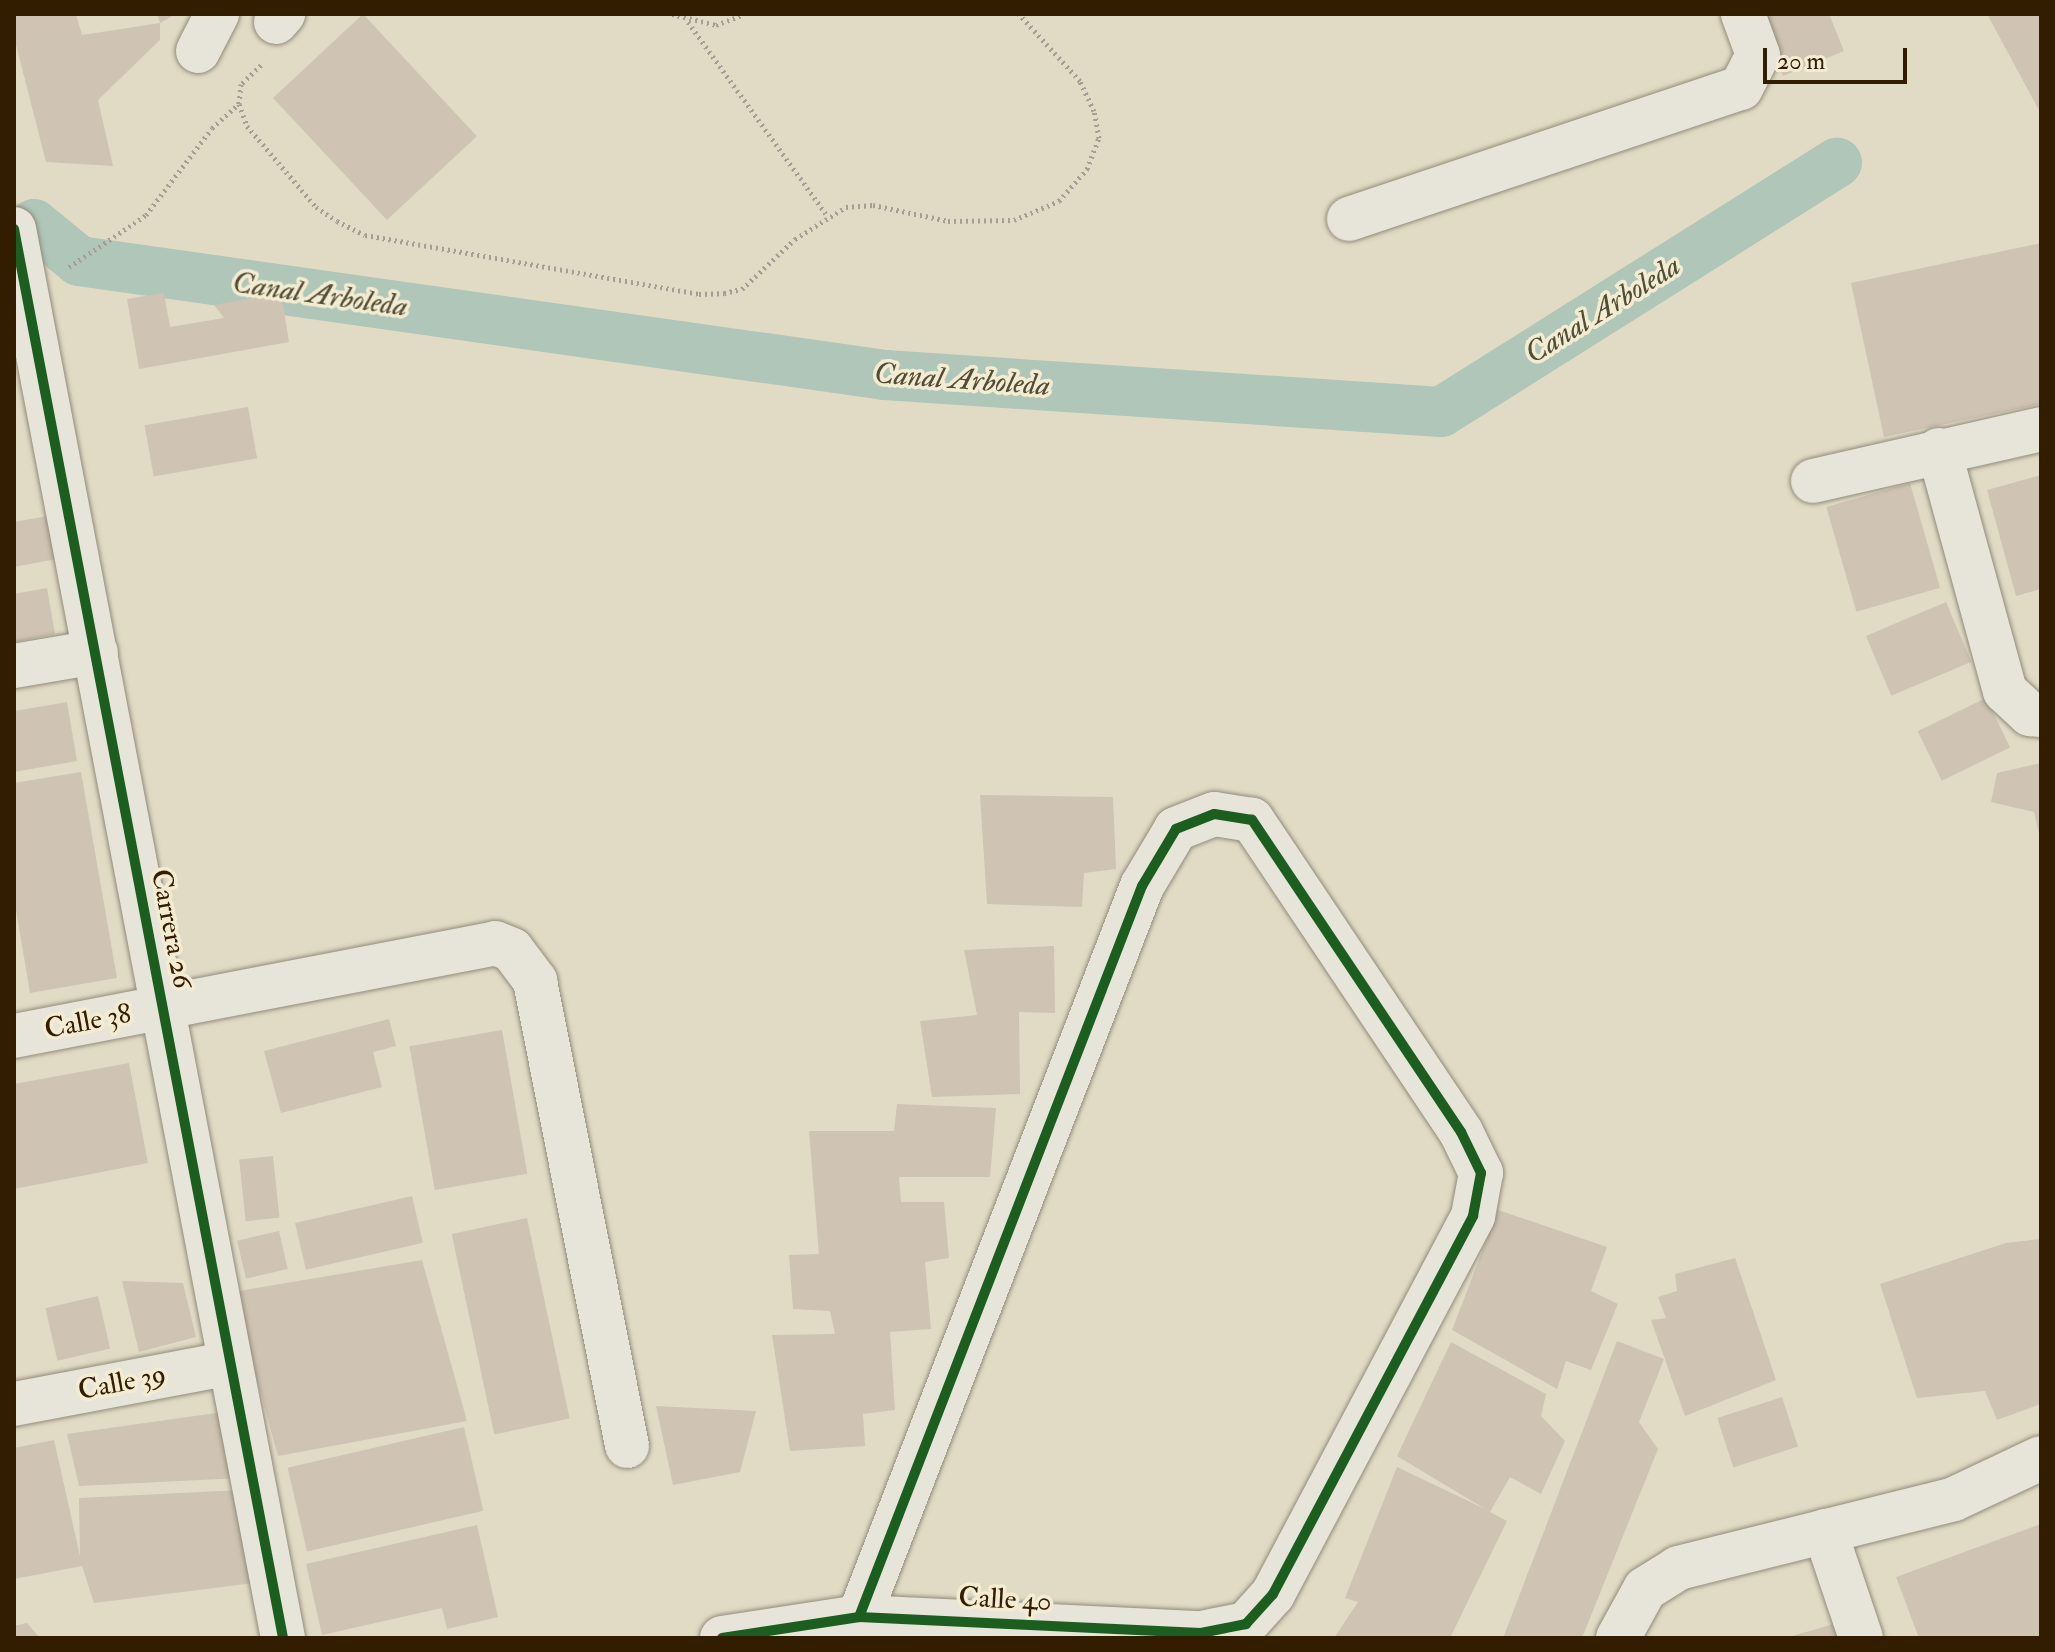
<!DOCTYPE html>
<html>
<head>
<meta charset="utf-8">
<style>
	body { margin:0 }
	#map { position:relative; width:2055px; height:1652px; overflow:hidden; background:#e1dbc5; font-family:"IM FELL Double Pica",serif }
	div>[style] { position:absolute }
	.canal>* { height:50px; margin:-25px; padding:0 25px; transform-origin:25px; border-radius:25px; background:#afc6b8 }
	.building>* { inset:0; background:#cfc3b3; transform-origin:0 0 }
	.path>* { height:5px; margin-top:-2.5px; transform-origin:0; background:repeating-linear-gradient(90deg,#a49f94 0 2px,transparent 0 6px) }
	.roads { filter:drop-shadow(0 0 2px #918b7b) drop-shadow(0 0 2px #918b7b) }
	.minor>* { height:44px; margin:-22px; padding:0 22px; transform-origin:22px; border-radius:22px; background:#e7e4d9 }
	.cycleway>* { height:10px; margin:-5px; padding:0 5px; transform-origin:5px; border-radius:5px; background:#1b5e20 }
	span { translate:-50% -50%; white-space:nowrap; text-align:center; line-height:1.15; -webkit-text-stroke:7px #f3ecd2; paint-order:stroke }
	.street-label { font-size:28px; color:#331d00 }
	.water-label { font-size:30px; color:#524d36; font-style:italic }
	.frame { position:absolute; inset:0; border:16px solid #331d00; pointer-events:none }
	.scale { position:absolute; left:1763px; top:48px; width:144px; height:36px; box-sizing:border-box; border:4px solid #331d00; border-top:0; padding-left:10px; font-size:24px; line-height:28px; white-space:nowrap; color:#331d00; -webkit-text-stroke:6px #f3ecd2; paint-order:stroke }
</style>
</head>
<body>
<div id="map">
	<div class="canal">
		<div style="left:34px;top:224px;width:58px;rotate:39.4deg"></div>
		<div style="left:79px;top:261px;width:814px;rotate:8.05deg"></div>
		<div style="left:885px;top:375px;width:557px;rotate:3.81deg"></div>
		<div style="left:1441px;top:412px;width:468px;rotate:-32.2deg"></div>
	</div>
	<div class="building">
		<div style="clip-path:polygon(14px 14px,76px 14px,82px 35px,160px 23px,157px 14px,176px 14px,160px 23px,160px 40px,98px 100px,113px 166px,46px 162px,14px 37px)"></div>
		<div style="left:363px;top:14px;width:167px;height:123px;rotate:47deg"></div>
		<div style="clip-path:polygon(1757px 14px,1829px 14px,1844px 51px,1783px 76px)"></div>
		<div style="clip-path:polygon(1987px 14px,2041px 14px,2041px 114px)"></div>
		<div style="clip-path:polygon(2041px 243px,2041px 404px,1884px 437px,1851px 283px)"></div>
		<div style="clip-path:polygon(164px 293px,170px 327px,224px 318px,214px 305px,281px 293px,289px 342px,139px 369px,127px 299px)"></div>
		<div style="left:248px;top:407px;width:52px;height:105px;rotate:80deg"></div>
		<div style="clip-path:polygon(2041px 475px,2041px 589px,2016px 596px,1987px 490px)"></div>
		<div style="left:1910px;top:483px;width:109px;height:87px;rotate:74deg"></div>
		<div style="clip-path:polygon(48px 516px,56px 559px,14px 567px,14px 522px)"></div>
		<div style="clip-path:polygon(47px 588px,55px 634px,14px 642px,14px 594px)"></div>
		<div style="left:1946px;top:602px;width:65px;height:87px;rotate:67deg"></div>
		<div style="left:1986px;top:698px;width:55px;height:76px;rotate:64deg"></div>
		<div style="clip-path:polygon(67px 702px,77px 761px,14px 772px,14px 711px)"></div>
		<div style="clip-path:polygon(2041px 763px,2041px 838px,2040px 838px,2034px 812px,1991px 802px,1997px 773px)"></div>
		<div style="clip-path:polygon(81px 772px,117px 978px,30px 993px,14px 898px,14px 783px)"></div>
		<div style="clip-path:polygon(980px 795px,1113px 797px,1116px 869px,1084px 873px,1082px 907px,987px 904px)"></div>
		<div style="clip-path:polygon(1054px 946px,1055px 1013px,1019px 1012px,1020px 1094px,932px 1097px,920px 1021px,977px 1015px,964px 950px)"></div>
		<div style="clip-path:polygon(389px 1019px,396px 1046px,373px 1052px,382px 1087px,281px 1113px,264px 1051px)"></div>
		<div style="left:502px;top:1030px;width:146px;height:94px;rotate:80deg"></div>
		<div style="clip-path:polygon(129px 1063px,148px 1163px,14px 1189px,14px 1084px)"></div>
		<div style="clip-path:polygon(897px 1104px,996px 1108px,990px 1177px,899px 1177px,901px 1202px,944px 1202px,949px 1258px,925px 1262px,931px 1329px,890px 1332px,895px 1410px,863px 1414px,865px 1446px,790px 1451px,772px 1335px,835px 1334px,830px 1311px,793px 1309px,789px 1255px,819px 1254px,809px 1131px,894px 1131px)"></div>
		<div style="left:273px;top:1156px;width:62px;height:34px;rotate:84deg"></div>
		<div style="left:412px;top:1196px;width:48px;height:120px;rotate:77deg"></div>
		<div style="clip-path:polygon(1498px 1210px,1607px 1247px,1591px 1291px,1618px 1304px,1591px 1370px,1566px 1361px,1557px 1389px,1452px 1330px)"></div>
		<div style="left:527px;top:1218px;width:205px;height:77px;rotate:78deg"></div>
		<div style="left:279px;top:1231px;width:39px;height:43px;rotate:77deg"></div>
		<div style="clip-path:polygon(2041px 1239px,2041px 1404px,1997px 1420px,1985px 1391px,1917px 1398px,1880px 1284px,2006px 1243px)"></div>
		<div style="clip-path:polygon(1735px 1258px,1776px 1380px,1685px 1416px,1651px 1320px,1666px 1318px,1658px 1297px,1677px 1291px,1675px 1274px)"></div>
		<div style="clip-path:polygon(422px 1260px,467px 1421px,278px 1456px,233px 1292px)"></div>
		<div style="clip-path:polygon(122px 1281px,183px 1283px,196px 1337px,139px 1352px)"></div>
		<div style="left:98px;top:1296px;width:54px;height:54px;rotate:77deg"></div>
		<div style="clip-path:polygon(1617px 1341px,1664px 1359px,1639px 1422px,1658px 1449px,1582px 1638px,1503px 1638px)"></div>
		<div style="clip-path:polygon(1451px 1342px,1546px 1394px,1541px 1416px,1565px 1441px,1541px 1494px,1510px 1477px,1490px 1512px,1507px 1521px,1450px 1638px,1334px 1638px,1358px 1602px,1345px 1598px,1397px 1467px,1485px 1509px,1397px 1456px)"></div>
		<div style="left:1782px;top:1397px;width:52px;height:68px;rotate:72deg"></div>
		<div style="clip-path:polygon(656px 1406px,756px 1411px,740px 1472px,673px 1485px)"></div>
		<div style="clip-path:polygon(223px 1412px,241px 1478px,79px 1486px,67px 1434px)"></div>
		<div style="left:464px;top:1427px;width:86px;height:181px;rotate:77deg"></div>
		<div style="clip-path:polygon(54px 1440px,80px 1556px,79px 1498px,241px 1490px,261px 1582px,94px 1603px,82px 1566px,14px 1579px,14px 1448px)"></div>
		<div style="clip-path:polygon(2041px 1524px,2041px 1638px,1919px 1638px,1896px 1577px)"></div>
		<div style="clip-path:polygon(477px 1525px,498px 1617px,447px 1629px,442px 1608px,322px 1635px,306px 1564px)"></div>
		<div style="clip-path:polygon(27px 1623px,40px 1638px,14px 1638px,14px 1626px)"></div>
		<div style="clip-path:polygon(1837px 1623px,1842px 1638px,1789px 1638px,1789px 1637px)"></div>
	</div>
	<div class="path">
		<div style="left:672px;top:14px;width:45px;rotate:14deg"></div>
		<div style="left:716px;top:25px;width:30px;rotate:-21deg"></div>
		<div style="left:688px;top:22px;width:236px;rotate:54.3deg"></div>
		<div style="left:261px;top:65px;width:28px;rotate:136deg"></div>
		<div style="left:241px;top:84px;width:20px;rotate:96deg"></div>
		<div style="left:239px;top:104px;width:23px;rotate:70deg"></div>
		<div style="left:247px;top:126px;width:106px;rotate:49.6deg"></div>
		<div style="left:316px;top:207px;width:25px;rotate:34deg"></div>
		<div style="left:337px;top:221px;width:31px;rotate:27deg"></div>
		<div style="left:365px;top:235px;width:339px;rotate:10deg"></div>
		<div style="left:699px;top:294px;width:25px;rotate:-2deg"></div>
		<div style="left:724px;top:293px;width:18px;rotate:-13deg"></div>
		<div style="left:742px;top:289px;width:73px;rotate:-43.3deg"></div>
		<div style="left:795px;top:239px;width:60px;rotate:-32.1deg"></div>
		<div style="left:846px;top:207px;width:27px;rotate:-4deg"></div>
		<div style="left:873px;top:205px;width:77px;rotate:12deg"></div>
		<div style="left:948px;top:221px;width:66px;rotate:-0.9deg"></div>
		<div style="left:1014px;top:220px;width:49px;rotate:-22.9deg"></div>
		<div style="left:1059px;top:201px;width:43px;rotate:-48.8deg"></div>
		<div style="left:1087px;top:169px;width:33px;rotate:-69deg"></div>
		<div style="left:1099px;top:138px;width:27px;rotate:-100deg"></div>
		<div style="left:1094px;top:111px;width:33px;rotate:-115deg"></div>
		<div style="left:1080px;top:81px;width:91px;rotate:-132.3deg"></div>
		<div style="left:69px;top:267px;width:93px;rotate:-34deg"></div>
		<div style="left:146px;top:215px;width:109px;rotate:-52.8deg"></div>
		<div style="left:212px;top:128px;width:36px;rotate:-42deg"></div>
	</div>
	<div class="roads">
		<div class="minor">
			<div style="left:276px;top:22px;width:11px;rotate:-49deg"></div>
			<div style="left:198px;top:51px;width:42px;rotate:-62.8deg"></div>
			<div style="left:1349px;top:219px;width:413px;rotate:-18.5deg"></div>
			<div style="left:1741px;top:88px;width:37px;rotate:-63deg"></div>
			<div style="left:1758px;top:55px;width:44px;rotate:-110.1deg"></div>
			<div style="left:14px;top:229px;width:1434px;rotate:79.19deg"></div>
			<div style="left:1939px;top:450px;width:250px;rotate:74.7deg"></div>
			<div style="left:2005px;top:691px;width:34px;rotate:43deg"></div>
			<div style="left:2030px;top:714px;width:11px;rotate:5deg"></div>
			<div style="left:1813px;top:481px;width:234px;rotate:-12.8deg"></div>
			<div style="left:14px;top:666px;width:83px;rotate:-9.7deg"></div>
			<div style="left:14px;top:1036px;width:490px;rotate:-10.9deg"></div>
			<div style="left:495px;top:943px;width:18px;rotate:22deg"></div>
			<div style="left:512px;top:950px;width:39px;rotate:53deg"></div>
			<div style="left:535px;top:981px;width:474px;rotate:78.8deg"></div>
			<div style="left:14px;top:1404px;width:220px;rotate:-10.7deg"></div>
			<div style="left:1825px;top:1531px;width:113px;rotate:71.4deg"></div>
			<div style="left:722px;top:1638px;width:139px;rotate:-8.7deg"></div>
			<div style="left:859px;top:1617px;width:342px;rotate:2.7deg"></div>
			<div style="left:1201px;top:1633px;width:46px;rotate:-11.3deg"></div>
			<div style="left:1246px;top:1624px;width:40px;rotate:-48deg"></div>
			<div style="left:1273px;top:1594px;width:428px;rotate:-62.1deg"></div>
			<div style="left:1473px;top:1216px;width:44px;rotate:-79.5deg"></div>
			<div style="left:1481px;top:1173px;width:46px;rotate:-116deg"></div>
			<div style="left:1461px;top:1132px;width:376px;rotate:-123.8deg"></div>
			<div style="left:1252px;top:820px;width:38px;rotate:-171deg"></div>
			<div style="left:1214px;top:814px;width:41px;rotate:158.5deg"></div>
			<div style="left:1176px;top:829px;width:66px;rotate:120.8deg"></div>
			<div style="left:1142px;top:886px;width:784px;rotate:111.16deg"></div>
			<div style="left:1618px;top:1638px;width:56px;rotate:-61.1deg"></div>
			<div style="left:1645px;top:1589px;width:39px;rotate:-32deg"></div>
			<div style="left:1678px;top:1568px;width:284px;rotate:-14deg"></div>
			<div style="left:1954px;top:1499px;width:96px;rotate:-25.2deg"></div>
		</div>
	</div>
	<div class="cycleway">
		<div style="left:14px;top:229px;width:1434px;rotate:79.19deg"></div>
		<div style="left:722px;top:1638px;width:139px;rotate:-8.7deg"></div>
		<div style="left:859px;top:1617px;width:342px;rotate:2.7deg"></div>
		<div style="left:1201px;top:1633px;width:46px;rotate:-11.3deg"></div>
		<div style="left:1246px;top:1624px;width:40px;rotate:-48deg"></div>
		<div style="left:1273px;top:1594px;width:428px;rotate:-62.1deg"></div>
		<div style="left:1473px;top:1216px;width:44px;rotate:-79.5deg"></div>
		<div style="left:1481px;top:1173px;width:46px;rotate:-116deg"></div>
		<div style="left:1461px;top:1132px;width:376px;rotate:-123.8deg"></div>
		<div style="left:1252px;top:820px;width:38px;rotate:-171deg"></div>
		<div style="left:1214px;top:814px;width:41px;rotate:158.5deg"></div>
		<div style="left:1176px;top:829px;width:66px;rotate:120.8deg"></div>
		<div style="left:1142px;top:886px;width:784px;rotate:111.16deg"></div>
	</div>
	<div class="street-label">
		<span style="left:171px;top:929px;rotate:79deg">Carrera 26</span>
		<span style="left:88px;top:1022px;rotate:-11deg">Calle 38</span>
		<span style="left:122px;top:1383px;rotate:-11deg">Calle 39</span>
		<span style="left:1005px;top:1600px;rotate:3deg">Calle 40</span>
	</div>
	<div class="water-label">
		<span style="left:320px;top:295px;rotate:8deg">Canal Arboleda</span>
		<span style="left:1603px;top:310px;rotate:-32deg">Canal Arboleda</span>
		<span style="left:962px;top:380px;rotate:4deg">Canal Arboleda</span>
	</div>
	<div class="frame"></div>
	<div class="scale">20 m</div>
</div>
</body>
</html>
